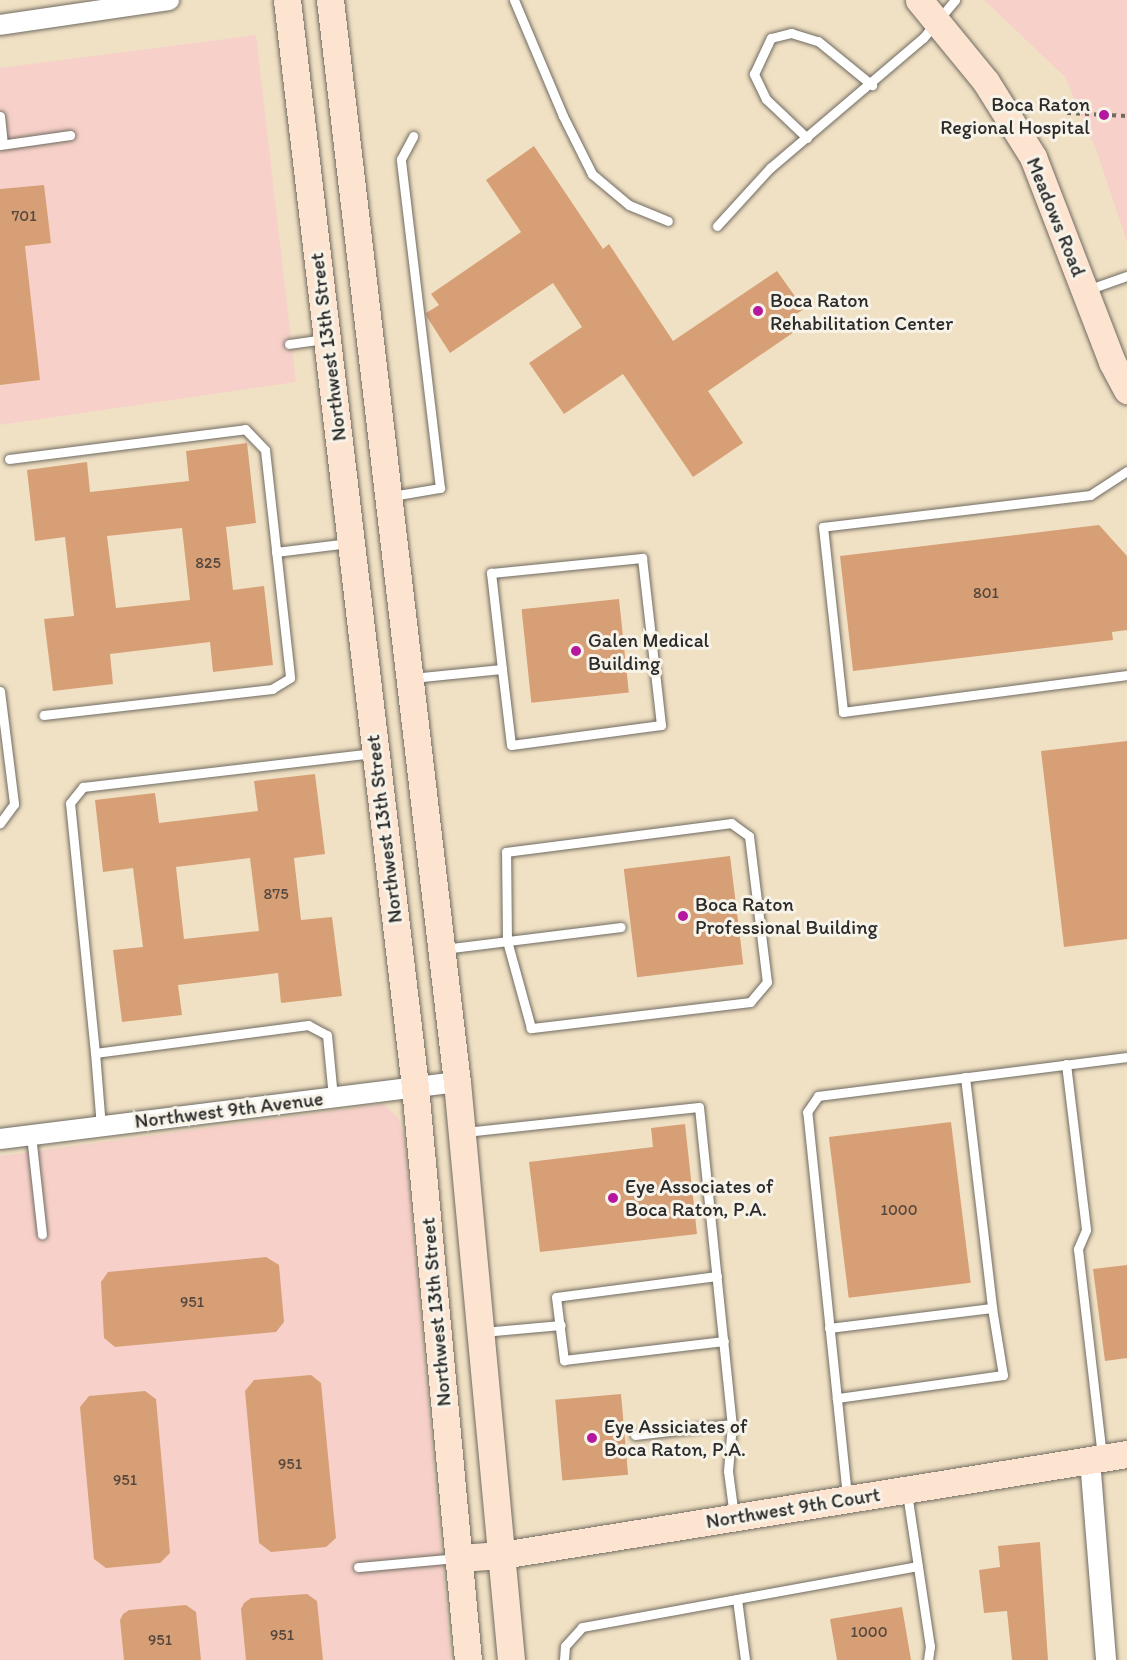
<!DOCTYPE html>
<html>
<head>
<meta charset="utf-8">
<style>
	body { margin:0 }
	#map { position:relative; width:1127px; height:1660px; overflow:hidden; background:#f1e1c4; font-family:Itim,sans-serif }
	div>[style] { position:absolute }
	.built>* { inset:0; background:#f7d1c9 }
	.building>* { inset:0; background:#d79f76; transform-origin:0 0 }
	.path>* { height:4px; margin-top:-2px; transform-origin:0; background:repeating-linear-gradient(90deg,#706b61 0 4.5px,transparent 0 9px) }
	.roads { filter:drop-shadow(0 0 2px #706b61) drop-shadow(0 0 2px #706b61) }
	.lane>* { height:9px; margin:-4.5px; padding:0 4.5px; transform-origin:4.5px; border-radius:4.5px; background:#fff }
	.street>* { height:20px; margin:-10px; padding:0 10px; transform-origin:10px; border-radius:10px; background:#fff }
	.secondary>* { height:27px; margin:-13.5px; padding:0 13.5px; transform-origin:13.5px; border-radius:13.5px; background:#fde4d1 }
	.dots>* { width:16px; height:16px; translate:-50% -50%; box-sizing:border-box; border:3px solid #f7f3e8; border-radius:50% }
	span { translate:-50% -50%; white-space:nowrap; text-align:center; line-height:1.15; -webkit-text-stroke:6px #f7f3e8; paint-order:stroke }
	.number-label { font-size:16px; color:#56483e }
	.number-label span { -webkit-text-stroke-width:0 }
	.poi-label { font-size:20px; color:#2b2b2b }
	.right { translate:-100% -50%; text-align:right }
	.left { translate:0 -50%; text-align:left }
	.street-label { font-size:20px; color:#2b2b2b }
</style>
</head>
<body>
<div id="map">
	<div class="built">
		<div style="clip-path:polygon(984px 0,1127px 0,1127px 242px,1097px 152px,1065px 77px)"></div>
		<div style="clip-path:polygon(256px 35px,296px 382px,0 425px,0 68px)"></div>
		<div style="clip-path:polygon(383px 1104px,398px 1117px,405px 1139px,451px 1660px,0 1660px,0 1156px)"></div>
	</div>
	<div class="building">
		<div style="clip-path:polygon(534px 146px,603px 249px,609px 244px,673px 341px,777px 271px,804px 309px,790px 318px,797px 330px,708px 391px,743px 443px,693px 477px,623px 374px,564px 414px,529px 363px,582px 327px,553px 283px,450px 353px,427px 317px,426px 313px,439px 305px,431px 294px,521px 232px,486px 180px)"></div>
		<div style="clip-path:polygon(44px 185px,51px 243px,25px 246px,40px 380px,0 385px,0 189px)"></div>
		<div style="clip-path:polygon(evenodd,247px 443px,256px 523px,226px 527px,233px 590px,264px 586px,273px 665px,213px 672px,210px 642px,110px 654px,113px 684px,53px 691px,44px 619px,74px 616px,65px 537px,35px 541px,27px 470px,87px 462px,90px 492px,189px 481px,186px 451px,247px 443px,182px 528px,190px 600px,116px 608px,107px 536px,182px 528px)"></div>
		<div style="clip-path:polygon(1099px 525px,1127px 556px,1127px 630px,1112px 632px,1113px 640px,853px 671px,840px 556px)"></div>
		<div style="left:619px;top:599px;width:94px;height:98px;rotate:84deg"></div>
		<div style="clip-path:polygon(1127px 741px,1127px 939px,1064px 947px,1041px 751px)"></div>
		<div style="clip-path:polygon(evenodd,315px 774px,325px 854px,294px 858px,301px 920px,332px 917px,342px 996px,281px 1003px,278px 973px,178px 985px,182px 1015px,122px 1022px,113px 950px,143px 947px,133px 868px,103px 872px,95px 800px,155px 793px,159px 823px,258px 811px,254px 781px,315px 774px,250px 858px,259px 931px,184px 939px,176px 867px,250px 858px)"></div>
		<div style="left:730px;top:856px;width:109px;height:107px;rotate:83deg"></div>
		<div style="left:951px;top:1122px;width:162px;height:123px;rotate:83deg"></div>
		<div style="clip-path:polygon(685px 1124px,697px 1234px,540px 1252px,529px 1162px,653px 1147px,651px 1128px)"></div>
		<div style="clip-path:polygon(266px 1257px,279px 1265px,284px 1322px,276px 1332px,115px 1347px,104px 1338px,101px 1282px,108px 1272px)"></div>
		<div style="clip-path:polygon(1127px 1265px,1127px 1358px,1105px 1361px,1093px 1269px)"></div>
		<div style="clip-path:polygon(311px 1375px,321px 1383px,336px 1538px,326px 1547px,271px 1552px,259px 1543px,245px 1391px,254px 1380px)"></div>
		<div style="clip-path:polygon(145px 1391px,156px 1399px,170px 1553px,160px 1563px,106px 1568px,94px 1559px,80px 1407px,89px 1396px)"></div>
		<div style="left:621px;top:1394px;width:81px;height:66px;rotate:85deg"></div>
		<div style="clip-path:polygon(1040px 1542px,1048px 1660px,1012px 1660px,1007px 1611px,984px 1613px,979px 1570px,1000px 1567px,998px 1546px)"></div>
		<div style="clip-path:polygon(307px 1594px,317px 1601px,323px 1660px,246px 1660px,241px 1609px,244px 1603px,251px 1598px)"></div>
		<div style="clip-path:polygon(186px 1605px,196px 1612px,201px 1660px,124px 1660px,120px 1620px,123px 1614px,129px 1610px)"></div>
		<div style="clip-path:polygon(902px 1607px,911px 1660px,837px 1660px,830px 1619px)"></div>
	</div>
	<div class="path">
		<div style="left:1067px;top:113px;width:60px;rotate:2.9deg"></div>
	</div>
	<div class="roads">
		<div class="lane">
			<div style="left:514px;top:0;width:126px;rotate:67.1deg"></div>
			<div style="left:563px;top:116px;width:65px;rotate:63.4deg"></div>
			<div style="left:592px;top:174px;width:48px;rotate:40deg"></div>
			<div style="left:629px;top:205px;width:42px;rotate:22.3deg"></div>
			<div style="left:0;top:116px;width:28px;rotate:84deg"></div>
			<div style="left:807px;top:138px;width:57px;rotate:-136.4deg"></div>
			<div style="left:766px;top:99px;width:28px;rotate:-116deg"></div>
			<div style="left:754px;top:74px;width:40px;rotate:-65deg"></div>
			<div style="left:771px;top:38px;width:21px;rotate:-14deg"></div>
			<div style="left:791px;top:33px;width:28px;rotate:17deg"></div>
			<div style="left:818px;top:41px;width:70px;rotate:39.2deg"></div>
			<div style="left:0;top:145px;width:71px;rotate:-8.1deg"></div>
			<div style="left:717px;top:226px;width:79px;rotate:-47.6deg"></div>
			<div style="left:770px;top:168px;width:201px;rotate:-40.4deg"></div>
			<div style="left:923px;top:38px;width:50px;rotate:-49.9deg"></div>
			<div style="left:1087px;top:290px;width:42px;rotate:-19.3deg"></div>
			<div style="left:289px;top:344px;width:35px;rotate:-8deg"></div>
			<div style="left:9px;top:459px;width:238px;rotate:-7.2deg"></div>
			<div style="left:245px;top:429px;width:29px;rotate:46deg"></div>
			<div style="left:265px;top:450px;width:229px;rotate:83.7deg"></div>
			<div style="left:290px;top:678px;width:21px;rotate:149deg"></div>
			<div style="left:272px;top:689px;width:230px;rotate:173.5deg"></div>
			<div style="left:1127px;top:471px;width:44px;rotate:147deg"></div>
			<div style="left:1090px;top:495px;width:269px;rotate:173.2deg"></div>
			<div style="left:823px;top:527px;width:186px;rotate:83.8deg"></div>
			<div style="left:843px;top:712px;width:286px;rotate:-7.4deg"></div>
			<div style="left:392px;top:496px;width:49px;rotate:-9.5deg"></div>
			<div style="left:440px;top:488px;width:331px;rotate:-96.8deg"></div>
			<div style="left:401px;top:159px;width:26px;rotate:-62deg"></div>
			<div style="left:276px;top:552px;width:73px;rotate:-7.1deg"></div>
			<div style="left:412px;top:678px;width:90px;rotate:-5.7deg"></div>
			<div style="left:502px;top:669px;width:97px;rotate:-96.5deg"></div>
			<div style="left:491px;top:573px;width:152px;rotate:-5.7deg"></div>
			<div style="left:642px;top:558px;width:168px;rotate:83.5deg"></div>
			<div style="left:661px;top:725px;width:151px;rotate:172.4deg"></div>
			<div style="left:511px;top:745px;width:77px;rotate:-96.8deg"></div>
			<div style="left:0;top:691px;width:114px;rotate:82.9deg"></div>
			<div style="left:14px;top:804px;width:24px;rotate:126deg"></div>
			<div style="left:731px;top:823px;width:22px;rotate:36deg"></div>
			<div style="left:749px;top:836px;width:147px;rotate:83deg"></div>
			<div style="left:767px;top:982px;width:26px;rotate:130deg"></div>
			<div style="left:750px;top:1002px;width:221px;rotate:173.2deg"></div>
			<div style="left:531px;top:1028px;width:90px;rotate:-105.4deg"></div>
			<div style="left:507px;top:941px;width:89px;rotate:-90.6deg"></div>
			<div style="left:506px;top:852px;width:227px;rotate:-7.3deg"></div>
			<div style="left:444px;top:949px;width:178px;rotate:-7.1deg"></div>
			<div style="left:95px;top:1053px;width:251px;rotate:-95.7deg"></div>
			<div style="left:70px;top:803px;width:21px;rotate:-51deg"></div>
			<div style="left:83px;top:787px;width:292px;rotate:-6.7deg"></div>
			<div style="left:1066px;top:1064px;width:167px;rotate:83.1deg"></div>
			<div style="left:1086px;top:1230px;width:21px;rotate:113deg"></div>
			<div style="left:1078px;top:1249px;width:208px;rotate:83.4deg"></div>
			<div style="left:965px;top:1077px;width:233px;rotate:83.3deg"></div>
			<div style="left:101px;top:1127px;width:74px;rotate:-94.6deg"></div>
			<div style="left:95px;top:1053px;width:215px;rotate:-7.5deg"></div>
			<div style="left:308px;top:1025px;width:21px;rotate:28deg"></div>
			<div style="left:327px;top:1035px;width:62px;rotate:84.5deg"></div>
			<div style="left:465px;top:1132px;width:235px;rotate:-6.1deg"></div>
			<div style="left:699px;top:1107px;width:319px;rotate:84.1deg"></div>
			<div style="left:732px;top:1424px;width:47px;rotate:94.9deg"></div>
			<div style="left:728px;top:1471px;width:45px;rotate:82.4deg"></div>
			<div style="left:31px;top:1135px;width:100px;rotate:83.7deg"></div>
			<div style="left:717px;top:1276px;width:162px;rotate:172.6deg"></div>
			<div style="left:556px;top:1297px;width:64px;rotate:82.8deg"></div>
			<div style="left:564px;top:1360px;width:161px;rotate:-6.8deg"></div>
			<div style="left:829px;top:1328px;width:164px;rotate:-7deg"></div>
			<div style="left:992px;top:1308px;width:68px;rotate:80.7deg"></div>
			<div style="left:1003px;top:1375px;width:168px;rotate:172.1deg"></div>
			<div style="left:483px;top:1332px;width:78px;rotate:-5.1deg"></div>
			<div style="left:635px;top:1435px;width:98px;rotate:-6.5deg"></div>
			<div style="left:907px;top:1493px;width:155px;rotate:81.5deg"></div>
			<div style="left:930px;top:1646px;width:14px;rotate:98deg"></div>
			<div style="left:847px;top:1496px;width:386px;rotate:-95.9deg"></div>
			<div style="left:807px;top:1112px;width:19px;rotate:-55deg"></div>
			<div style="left:818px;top:1096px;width:311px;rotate:-7.2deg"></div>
			<div style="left:358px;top:1567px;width:99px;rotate:-5.2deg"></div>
			<div style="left:737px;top:1599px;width:62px;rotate:82.5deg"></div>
			<div style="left:564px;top:1660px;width:14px;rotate:-86deg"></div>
			<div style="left:565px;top:1646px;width:25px;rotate:-48deg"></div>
			<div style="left:582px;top:1627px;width:341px;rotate:-10.3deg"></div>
		</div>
		<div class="street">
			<div style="left:0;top:25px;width:171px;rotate:-8.4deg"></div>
			<div style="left:0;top:1139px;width:461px;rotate:-7.1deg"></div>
			<div style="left:1090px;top:1460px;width:201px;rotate:85.4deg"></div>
		</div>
		<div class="secondary">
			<div style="left:287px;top:0;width:1095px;rotate:83.28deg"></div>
			<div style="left:415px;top:1087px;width:575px;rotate:84.72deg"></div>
			<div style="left:330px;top:0;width:1089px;rotate:83.31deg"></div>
			<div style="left:457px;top:1082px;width:581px;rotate:84.66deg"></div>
			<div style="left:919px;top:0;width:106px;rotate:50.7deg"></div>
			<div style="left:986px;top:82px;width:89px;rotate:57.9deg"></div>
			<div style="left:1033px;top:157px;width:220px;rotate:68.9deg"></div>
			<div style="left:1112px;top:362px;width:32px;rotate:62deg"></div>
			<div style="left:459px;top:1558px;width:43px;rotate:-4deg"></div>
			<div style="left:502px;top:1555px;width:633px;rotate:-9.18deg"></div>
		</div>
	</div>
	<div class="dots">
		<div style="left:1104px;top:115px;background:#b5179e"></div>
		<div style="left:758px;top:311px;background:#b5179e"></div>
		<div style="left:576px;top:651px;background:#b5179e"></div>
		<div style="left:683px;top:916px;background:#b5179e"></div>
		<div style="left:613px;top:1198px;background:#b5179e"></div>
		<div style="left:592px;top:1438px;background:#b5179e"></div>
	</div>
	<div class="number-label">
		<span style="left:24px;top:216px">701</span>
		<span style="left:208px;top:563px">825</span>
		<span style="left:986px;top:593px">801</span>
		<span style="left:276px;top:894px">875</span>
		<span style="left:899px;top:1210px">1000</span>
		<span style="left:192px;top:1302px">951</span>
		<span style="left:290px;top:1464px">951</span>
		<span style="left:125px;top:1480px">951</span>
		<span style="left:869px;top:1632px">1000</span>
		<span style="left:282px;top:1635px">951</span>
		<span style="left:160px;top:1640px">951</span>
	</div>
	<div class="poi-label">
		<span class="right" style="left:1090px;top:116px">Boca Raton<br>Regional Hospital</span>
		<span class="left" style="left:770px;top:312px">Boca Raton<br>Rehabilitation Center</span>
		<span class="left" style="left:588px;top:652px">Galen Medical<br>Building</span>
		<span class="left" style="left:695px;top:916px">Boca Raton<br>Professional Building</span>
		<span class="left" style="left:625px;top:1198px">Eye Associates of<br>Boca Raton, P.A.</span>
		<span class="left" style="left:604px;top:1438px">Eye Assiciates of<br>Boca Raton, P.A.</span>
	</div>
	<div class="street-label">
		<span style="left:1056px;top:217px;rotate:68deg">Meadows Road</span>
		<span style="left:328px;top:347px;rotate:-97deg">Northwest 13th Street</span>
		<span style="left:384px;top:829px;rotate:-97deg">Northwest 13th Street</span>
		<span style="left:229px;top:1110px;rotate:-7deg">Northwest 9th Avenue</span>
		<span style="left:436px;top:1312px;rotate:-95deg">Northwest 13th Street</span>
		<span style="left:793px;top:1508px;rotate:-9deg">Northwest 9th Court</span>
	</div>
</div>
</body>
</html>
